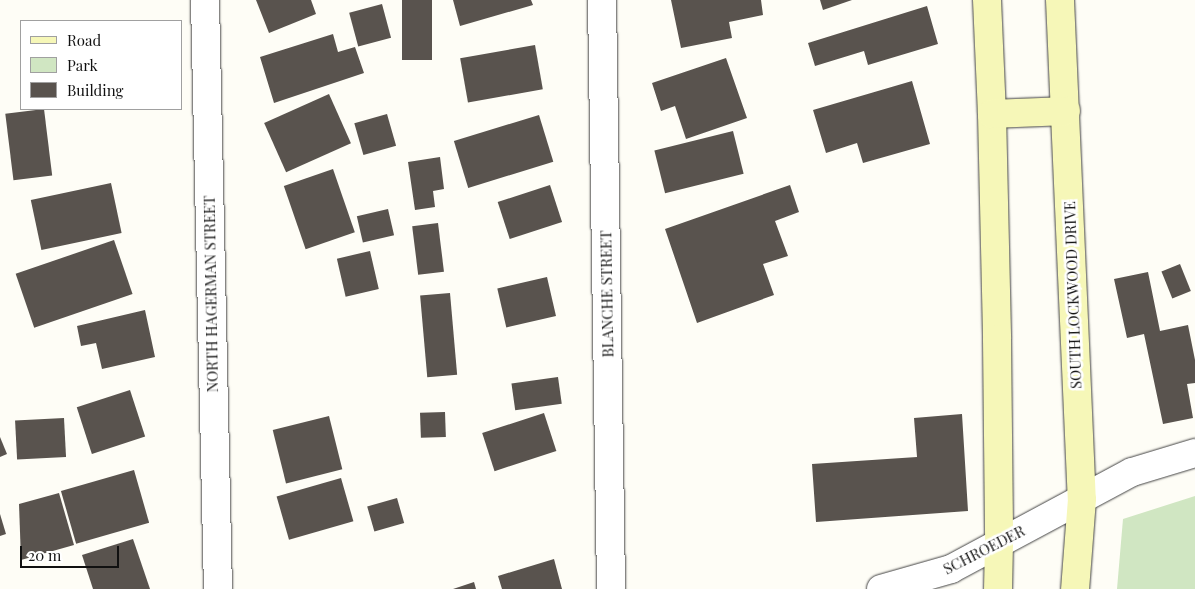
<!DOCTYPE html>
<html>
<head>
<meta charset="utf-8">
<style>
	body { margin:0 }
	#map { position:relative; width:1195px; height:589px; overflow:hidden; background:#fefdf6; font-family:"Playfair Display",serif }
	div>[style] { position:absolute }
	.green>* { inset:0; background:#d0e6c2 }
	.building>* { inset:0; background:#59534e; transform-origin:0 0 }
	.roads { filter:drop-shadow(0 0 1px #444) drop-shadow(0 0 1px #444) }
	.street>* { height:28px; margin:-14px; padding:0 14px; transform-origin:14px; border-radius:14px; background:#fff }
	.secondary>* { height:28px; margin:-14px; padding:0 14px; transform-origin:14px; border-radius:14px; background:#f6f7b8 }
	span { translate:-50% -50%; white-space:nowrap; text-align:center; line-height:1.15; -webkit-text-stroke:5px #fff; paint-order:stroke }
	.street-label { font-size:15px; color:#111 }
	.legend { position:absolute; left:20px; top:20px; width:162px; height:90px; box-sizing:border-box; background:#fff; border:1px solid #a0a0a0; margin:0; padding:6px 9px; list-style:none; font-size:15px; color:#111 }
	.legend li { display:flex; align-items:center; gap:10px; height:25px }
	.legend b { width:25px; border:1px solid #a0a0a0 }
	.scale { position:absolute; left:20px; top:546px; width:99px; height:22px; box-sizing:border-box; border:2px solid #111; border-top:0; padding-left:6px; font-size:15px; line-height:18px; white-space:nowrap; color:#111; -webkit-text-stroke:4px #fff; paint-order:stroke }
</style>
</head>
<body>
<div id="map">
	<div class="green">
		<div style="clip-path:polygon(1195px 496px,1195px 589px,1117px 589px,1123px 519px)"></div>
	</div>
	<div class="building">
		<div style="clip-path:polygon(256px 0,311px 0,316px 14px,269px 33px)"></div>
		<div style="left:402px;top:0;width:30px;height:60px"></div>
		<div style="clip-path:polygon(453px 0,531px 0,533px 5px,460px 26px)"></div>
		<div style="clip-path:polygon(671px 0,761px 0,763px 15px,729px 22px,732px 38px,681px 48px)"></div>
		<div style="clip-path:polygon(820px 0,852px 0,823px 10px)"></div>
		<div style="left:382px;top:4px;width:35px;height:34px;rotate:75deg"></div>
		<div style="clip-path:polygon(927px 6px,938px 44px,868px 65px,864px 51px,815px 66px,808px 43px)"></div>
		<div style="clip-path:polygon(333px 34px,338px 52px,355px 47px,364px 73px,274px 103px,260px 57px)"></div>
		<div style="left:535px;top:45px;width:45px;height:76px;rotate:80deg"></div>
		<div style="clip-path:polygon(726px 58px,747px 118px,686px 139px,675px 106px,661px 111px,652px 83px)"></div>
		<div style="clip-path:polygon(912px 81px,930px 144px,863px 163px,857px 143px,826px 153px,813px 110px)"></div>
		<div style="left:329px;top:94px;width:54px;height:71px;rotate:66deg"></div>
		<div style="left:44px;top:109px;width:67px;height:39px;rotate:83deg"></div>
		<div style="left:387px;top:114px;width:33px;height:34px;rotate:74deg"></div>
		<div style="left:539px;top:115px;width:49px;height:89px;rotate:73deg"></div>
		<div style="left:733px;top:131px;width:44px;height:81px;rotate:76deg"></div>
		<div style="clip-path:polygon(440px 157px,444px 189px,433px 191px,435px 207px,415px 210px,408px 162px)"></div>
		<div style="left:333px;top:169px;width:67px;height:52px;rotate:71deg"></div>
		<div style="left:111px;top:183px;width:51px;height:82px;rotate:78deg"></div>
		<div style="left:550px;top:185px;width:39px;height:55px;rotate:72deg"></div>
		<div style="clip-path:polygon(790px 185px,799px 212px,775px 221px,788px 256px,763px 264px,774px 295px,697px 323px,665px 229px)"></div>
		<div style="left:388px;top:209px;width:27px;height:32px;rotate:77deg"></div>
		<div style="left:438px;top:223px;width:49px;height:26px;rotate:83deg"></div>
		<div style="left:114px;top:240px;width:57px;height:104px;rotate:71deg"></div>
		<div style="left:370px;top:251px;width:39px;height:34px;rotate:77deg"></div>
		<div style="left:1180px;top:264px;width:29px;height:20px;rotate:68deg"></div>
		<div style="clip-path:polygon(1148px 272px,1160px 331px,1188px 325px,1195px 360px,1195px 383px,1187px 384px,1193px 418px,1163px 424px,1144px 334px,1127px 338px,1114px 279px)"></div>
		<div style="left:547px;top:277px;width:40px;height:51px;rotate:77deg"></div>
		<div style="left:450px;top:293px;width:82px;height:30px;rotate:85deg"></div>
		<div style="clip-path:polygon(145px 310px,155px 357px,102px 369px,96px 343px,81px 346px,77px 326px)"></div>
		<div style="left:558px;top:377px;width:27px;height:47px;rotate:82deg"></div>
		<div style="left:130px;top:390px;width:49px;height:56px;rotate:72deg"></div>
		<div style="left:445px;top:412px;width:25px;height:25px;rotate:88deg"></div>
		<div style="left:544px;top:413px;width:40px;height:65px;rotate:72deg"></div>
		<div style="clip-path:polygon(962px 414px,968px 511px,816px 522px,812px 464px,917px 457px,914px 418px)"></div>
		<div style="left:329px;top:416px;width:55px;height:58px;rotate:76deg"></div>
		<div style="left:64px;top:418px;width:39px;height:49px;rotate:87deg"></div>
		<div style="clip-path:polygon(0 437px,7px 454px,0 457px)"></div>
		<div style="left:134px;top:470px;width:55px;height:76px;rotate:74deg"></div>
		<div style="left:341px;top:478px;width:45px;height:67px;rotate:74deg"></div>
		<div style="clip-path:polygon(59px 493px,74px 545px,21px 560px,19px 504px)"></div>
		<div style="left:397px;top:498px;width:26px;height:31px;rotate:74deg"></div>
		<div style="clip-path:polygon(0 514px,6px 534px,0 536px)"></div>
		<div style="clip-path:polygon(133px 539px,150px 589px,93px 589px,82px 555px)"></div>
		<div style="clip-path:polygon(554px 559px,562px 589px,502px 589px,498px 576px)"></div>
		<div style="clip-path:polygon(474px 582px,476px 589px,453px 589px)"></div>
	</div>
	<div class="roads">
		<div class="street">
			<div style="left:205px;top:0;width:589px;rotate:88.74deg"></div>
			<div style="left:602px;top:0;width:589px;rotate:89.12deg"></div>
			<div style="left:881px;top:589px;width:73px;rotate:-15.9deg"></div>
			<div style="left:951px;top:569px;width:205px;rotate:-28.2deg"></div>
			<div style="left:1132px;top:472px;width:66px;rotate:-16.8deg"></div>
		</div>
		<div class="secondary">
			<div style="left:987px;top:0;width:114px;rotate:87.5deg"></div>
			<div style="left:992px;top:114px;width:225px;rotate:88.7deg"></div>
			<div style="left:997px;top:339px;width:204px;rotate:89.4deg"></div>
			<div style="left:999px;top:543px;width:46px;rotate:91.2deg"></div>
			<div style="left:1060px;top:0;width:499px;rotate:87.5deg"></div>
			<div style="left:1082px;top:499px;width:90px;rotate:94.4deg"></div>
			<div style="left:992px;top:114px;width:74px;rotate:-2.3deg"></div>
		</div>
	</div>
	<div class="street-label">
		<span style="left:211px;top:294px;rotate:-91deg">NORTH HAGERMAN STREET</span>
		<span style="left:607px;top:294px;rotate:-91deg">BLANCHE STREET</span>
		<span style="left:1073px;top:295px;rotate:-92deg">SOUTH LOCKWOOD DRIVE</span>
		<span style="left:984px;top:550px;rotate:-27deg">SCHROEDER</span>
	</div>
	<ul class="legend">
	<li><b style="height:6px;background:#f6f7b8"></b>Road</li>
	<li><b style="height:14px;background:#d0e6c2"></b>Park</li>
	<li><b style="height:14px;background:#59534e"></b>Building</li>
	</ul>
	<div class="scale">20 m</div>
</div>
</body>
</html>
